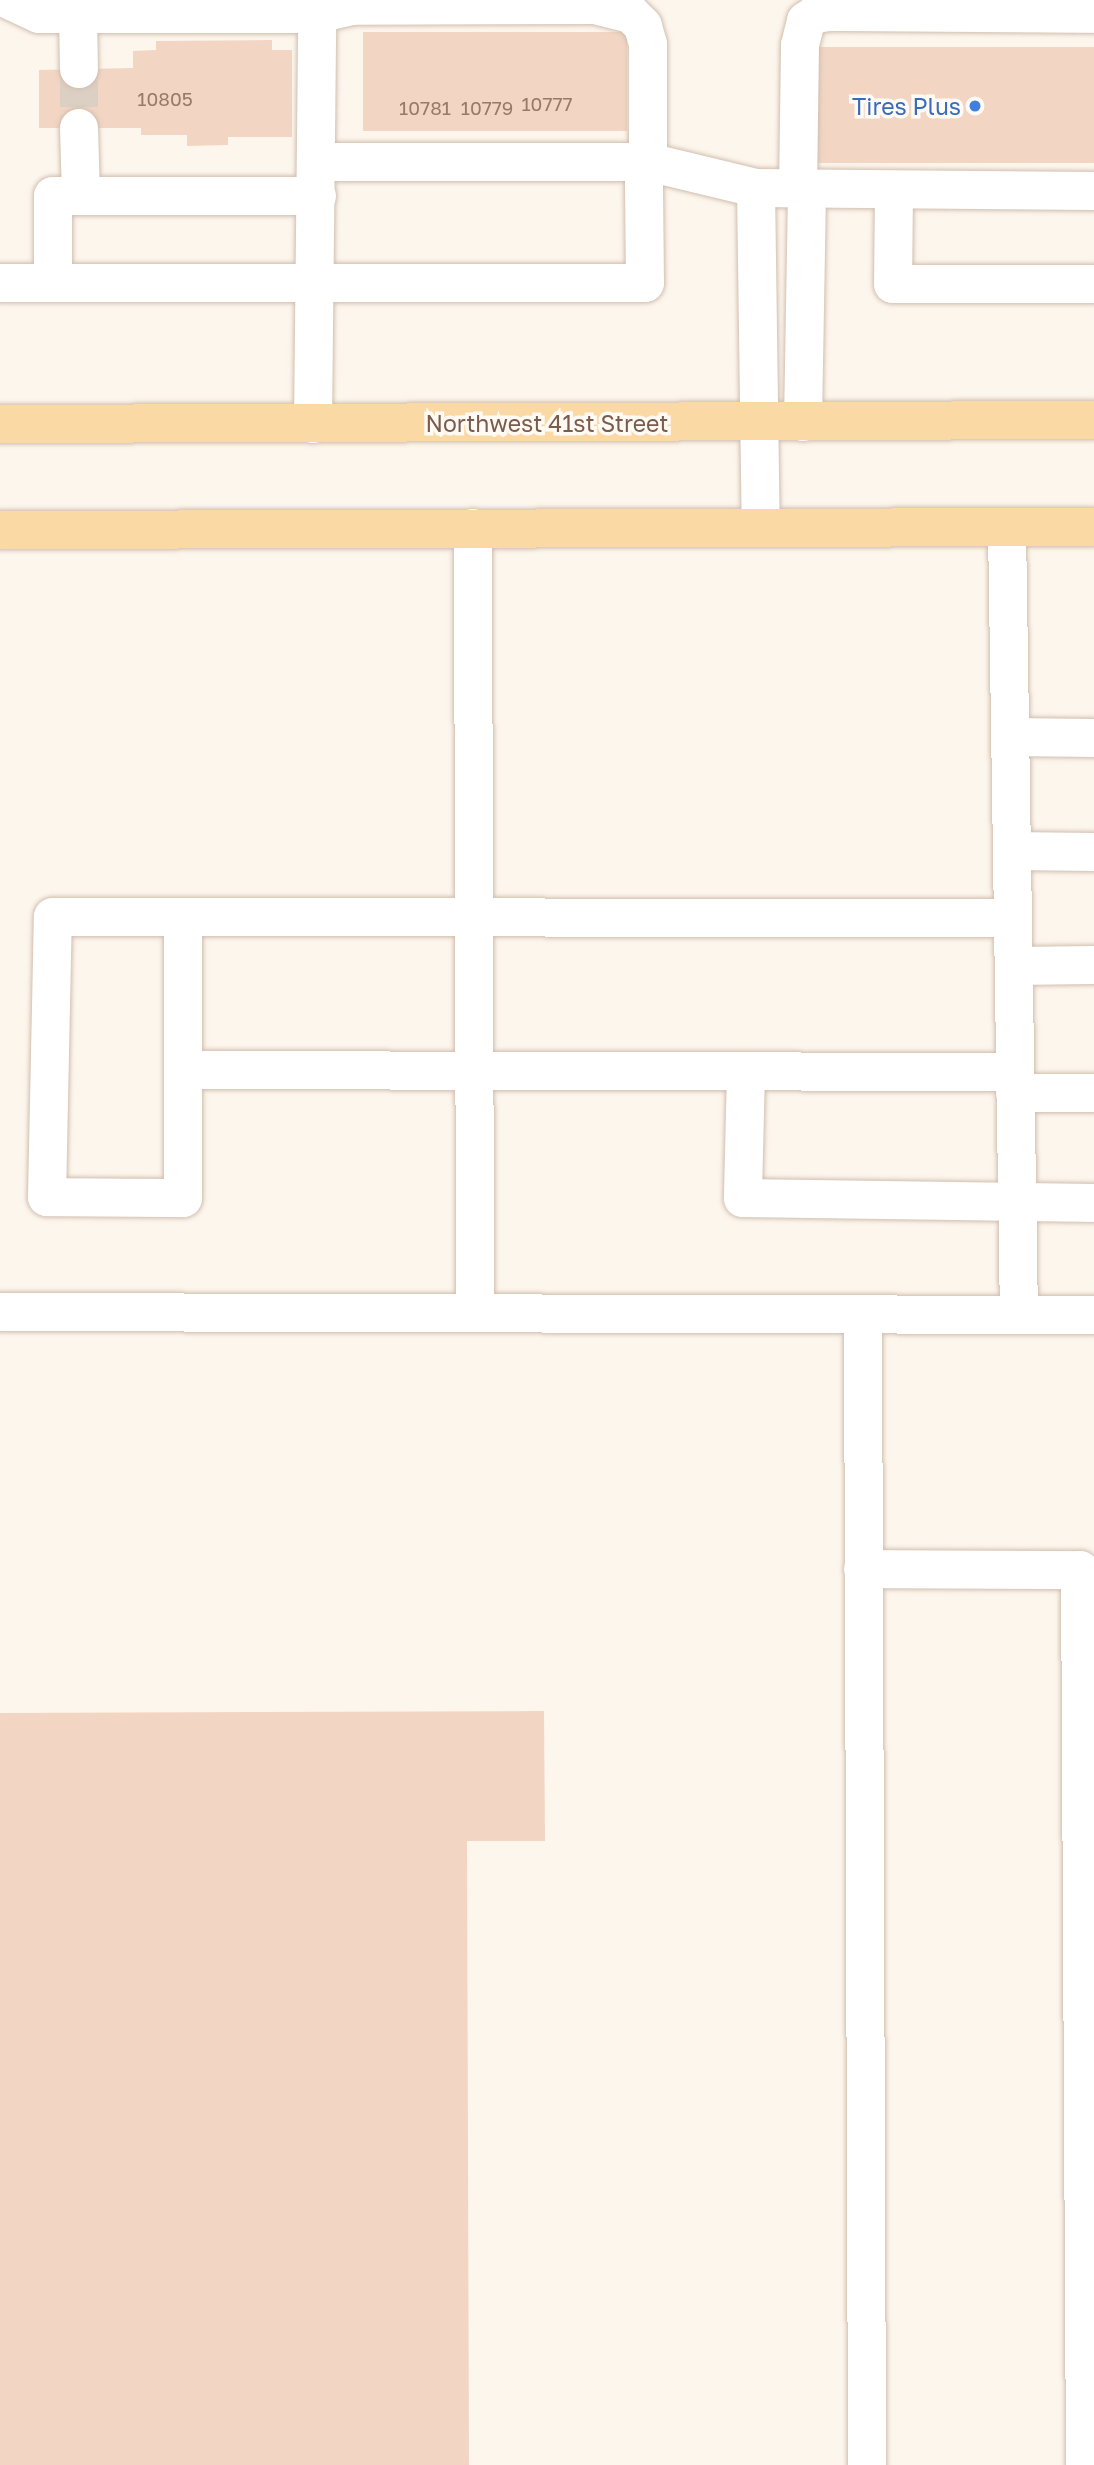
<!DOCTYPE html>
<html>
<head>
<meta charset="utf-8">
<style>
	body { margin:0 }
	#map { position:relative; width:1094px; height:2465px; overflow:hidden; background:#fdf6ec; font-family:"Golos Text",sans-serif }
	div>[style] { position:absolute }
	.building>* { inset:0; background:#f3d5c3; transform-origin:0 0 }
	.minor-tunnel>* { height:38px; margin-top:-19px; transform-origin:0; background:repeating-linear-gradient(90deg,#dcd0c4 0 38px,transparent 0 57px) }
	.roads { filter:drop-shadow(0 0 2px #d1beb0) drop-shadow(0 0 2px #d1beb0) }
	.minor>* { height:38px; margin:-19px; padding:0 19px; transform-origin:19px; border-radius:19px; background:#fff }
	.major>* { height:38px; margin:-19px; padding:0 19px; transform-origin:19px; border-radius:19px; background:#fbd9a5 }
	.dots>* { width:19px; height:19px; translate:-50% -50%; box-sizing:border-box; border:4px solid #fffaf3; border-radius:50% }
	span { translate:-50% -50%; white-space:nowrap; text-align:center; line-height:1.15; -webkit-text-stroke:7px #fffaf3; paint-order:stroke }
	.number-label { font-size:19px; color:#987a6a }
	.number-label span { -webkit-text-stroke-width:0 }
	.shop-label { font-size:23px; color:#366cbe }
	.right { translate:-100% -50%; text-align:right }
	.street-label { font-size:23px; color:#7a5c4d }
</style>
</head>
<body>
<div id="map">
	<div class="building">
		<div style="left:363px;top:32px;width:264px;height:99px"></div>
		<div style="clip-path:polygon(272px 40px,272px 50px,292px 50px,292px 137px,228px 137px,228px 145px,187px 146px,187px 135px,141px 135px,141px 128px,39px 128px,39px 70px,133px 68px,133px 51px,156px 50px,156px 41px)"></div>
		<div style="left:1094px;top:47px;width:116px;height:276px;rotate:90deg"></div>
		<div style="clip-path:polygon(544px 1711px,545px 1841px,467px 1841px,469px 2465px,0 2465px,0 1713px)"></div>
	</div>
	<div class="minor-tunnel">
		<div style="left:79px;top:69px;width:59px;rotate:90deg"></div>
	</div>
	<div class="roads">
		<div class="minor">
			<div style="left:78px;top:14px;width:55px;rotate:89deg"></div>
			<div style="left:79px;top:128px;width:68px;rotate:88.3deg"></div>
			<div style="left:317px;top:162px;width:331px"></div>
			<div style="left:648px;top:162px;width:111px;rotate:13.5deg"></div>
			<div style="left:756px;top:188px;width:338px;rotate:0.5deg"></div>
			<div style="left:756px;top:188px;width:339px;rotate:89.2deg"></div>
			<div style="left:798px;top:189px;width:144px;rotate:-89.2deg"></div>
			<div style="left:800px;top:45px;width:25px;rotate:-76deg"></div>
			<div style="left:806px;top:21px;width:12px;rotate:-35deg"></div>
			<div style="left:816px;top:14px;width:13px;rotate:-9deg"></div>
			<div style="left:829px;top:12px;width:265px;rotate:0.4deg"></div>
			<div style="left:894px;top:191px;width:93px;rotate:90.6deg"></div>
			<div style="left:893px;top:284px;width:201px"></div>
			<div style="left:0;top:283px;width:645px"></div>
			<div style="left:645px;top:283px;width:99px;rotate:-90.6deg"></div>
			<div style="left:644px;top:184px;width:22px;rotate:-80deg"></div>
			<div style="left:648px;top:162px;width:118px;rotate:-90deg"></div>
			<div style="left:648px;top:44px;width:19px;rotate:-106deg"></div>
			<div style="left:643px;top:26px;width:17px;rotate:-135deg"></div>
			<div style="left:631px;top:14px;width:38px;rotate:-166deg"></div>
			<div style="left:594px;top:5px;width:242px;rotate:179.8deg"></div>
			<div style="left:352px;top:6px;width:36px;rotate:167deg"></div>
			<div style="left:317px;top:14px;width:278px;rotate:180deg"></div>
			<div style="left:39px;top:14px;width:33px;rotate:-155deg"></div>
			<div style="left:53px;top:283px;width:87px;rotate:-90deg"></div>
			<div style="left:53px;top:196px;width:264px"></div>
			<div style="left:803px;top:422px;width:233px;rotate:-89deg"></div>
			<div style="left:313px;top:424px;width:410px;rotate:-89.4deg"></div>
			<div style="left:1007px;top:527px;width:788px;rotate:89.13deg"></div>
			<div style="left:473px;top:528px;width:785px;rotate:89.85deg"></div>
			<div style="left:1010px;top:737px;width:84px;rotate:0.7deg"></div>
			<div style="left:1012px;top:851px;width:82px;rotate:0.7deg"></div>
			<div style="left:183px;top:917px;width:281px;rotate:90deg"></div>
			<div style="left:183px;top:1198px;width:136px;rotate:-179.6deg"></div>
			<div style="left:47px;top:1197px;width:280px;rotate:-88.8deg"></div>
			<div style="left:53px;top:917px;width:960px;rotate:0.06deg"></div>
			<div style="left:1014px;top:966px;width:80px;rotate:-0.7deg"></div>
			<div style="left:183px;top:1070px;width:832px;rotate:0.14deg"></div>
			<div style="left:746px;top:1071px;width:127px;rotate:91.4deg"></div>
			<div style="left:743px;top:1198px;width:351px;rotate:0.8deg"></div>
			<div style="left:1015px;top:1093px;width:79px"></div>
			<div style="left:0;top:1312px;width:1094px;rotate:0.16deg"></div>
			<div style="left:863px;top:1315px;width:1150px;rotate:89.8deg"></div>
			<div style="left:863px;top:1569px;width:217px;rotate:0.3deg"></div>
			<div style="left:1080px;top:1570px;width:895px;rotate:89.68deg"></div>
		</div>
		<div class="major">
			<div style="left:0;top:424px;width:1094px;rotate:-0.21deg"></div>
			<div style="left:0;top:530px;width:1094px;rotate:-0.16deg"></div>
		</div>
	</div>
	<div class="dots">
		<div style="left:975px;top:106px;background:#3f7fe0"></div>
	</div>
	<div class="number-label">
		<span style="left:165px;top:99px">10805</span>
		<span style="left:547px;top:104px">10777</span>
		<span style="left:425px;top:108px">10781</span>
		<span style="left:487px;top:108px">10779</span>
	</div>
	<div class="shop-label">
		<span class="right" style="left:961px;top:106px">Tires Plus</span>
	</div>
	<div class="street-label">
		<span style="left:547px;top:423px">Northwest 41st Street</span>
	</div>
</div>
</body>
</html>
